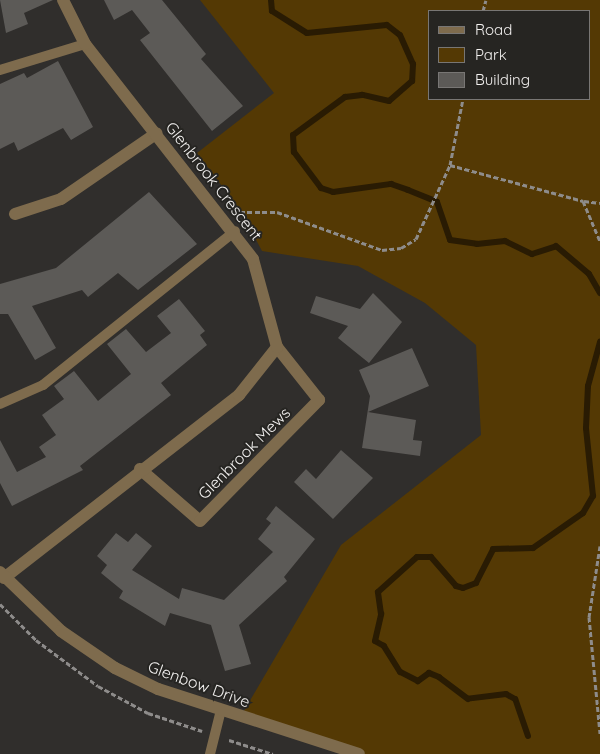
<!DOCTYPE html>
<html>
<head>
<meta charset="utf-8">
<style>
	body { margin:0 }
	#map { position:relative; width:600px; height:754px; overflow:hidden; background:#302e2c; font-family:Quicksand,sans-serif }
	div>[style] { position:absolute }
	.green>* { inset:0; background:#543904 }
	.stream>* { height:6px; margin:-3px; padding:0 3px; transform-origin:3px; border-radius:3px; background:#291b03 }
	.building>* { inset:0; background:#5c5a57 }
	.path>* { height:3px; margin-top:-1.5px; transform-origin:0; background:repeating-linear-gradient(90deg,#8e8c8b 0 5px,transparent 0 7.5px) }
	.service>* { height:10px; margin:-5px; padding:0 5px; transform-origin:5px; border-radius:5px; background:#7e6b4d }
	.minor>* { height:12px; margin:-6px; padding:0 6px; transform-origin:6px; border-radius:6px; background:#7e6b4d }
	.tertiary>* { height:12px; margin:-6px; padding:0 6px; transform-origin:6px; border-radius:6px; background:#7e6b4d }
	span { translate:-50% -50%; white-space:nowrap; text-align:center; line-height:1.15; -webkit-text-stroke:4px #262522; paint-order:stroke }
	.street-label { font-size:16px; color:#f2f0ef }
	.legend { position:absolute; left:428px; top:10px; width:162px; height:90px; box-sizing:border-box; background:#262522; border:1px solid #787674; margin:0; padding:6px 9px; list-style:none; font-size:15px; color:#f2f0ef }
	.legend li { display:flex; align-items:center; gap:10px; height:25px }
	.legend b { width:25px; border:1px solid #787674 }
</style>
</head>
<body>
<div id="map">
	<div class="green">
		<div style="clip-path:polygon(evenodd,200px 0,600px 0,600px 754px,359px 754px,241px 716px,341px 545px,481px 435px,476px 345px,425px 303px,358px 266px,262px 251px,240px 210px,197px 153px,274px 93px,200px 0,429px 11px,589px 11px,589px 99px,429px 99px,429px 11px)"></div>
	</div>
	<div class="stream">
		<div style="left:271px;top:0;width:11px;rotate:85deg"></div>
		<div style="left:272px;top:11px;width:41px;rotate:32.2deg"></div>
		<div style="left:307px;top:33px;width:80px;rotate:-5.7deg"></div>
		<div style="left:387px;top:25px;width:16px;rotate:38deg"></div>
		<div style="left:400px;top:35px;width:32px;rotate:66deg"></div>
		<div style="left:413px;top:64px;width:17px;rotate:93deg"></div>
		<div style="left:412px;top:81px;width:30px;rotate:139deg"></div>
		<div style="left:389px;top:101px;width:28px;rotate:-167deg"></div>
		<div style="left:362px;top:95px;width:17px;rotate:173deg"></div>
		<div style="left:345px;top:97px;width:64px;rotate:143.8deg"></div>
		<div style="left:293px;top:135px;width:17px;rotate:87deg"></div>
		<div style="left:294px;top:152px;width:45px;rotate:53.1deg"></div>
		<div style="left:321px;top:188px;width:13px;rotate:18deg"></div>
		<div style="left:333px;top:192px;width:59px;rotate:-7.9deg"></div>
		<div style="left:391px;top:184px;width:18px;rotate:19deg"></div>
		<div style="left:408px;top:190px;width:31px;rotate:22deg"></div>
		<div style="left:437px;top:202px;width:40px;rotate:71.1deg"></div>
		<div style="left:450px;top:240px;width:27px;rotate:8deg"></div>
		<div style="left:477px;top:244px;width:28px;rotate:-6deg"></div>
		<div style="left:505px;top:241px;width:30px;rotate:26deg"></div>
		<div style="left:532px;top:254px;width:25px;rotate:-18deg"></div>
		<div style="left:556px;top:246px;width:43px;rotate:40.3deg"></div>
		<div style="left:589px;top:274px;width:22px;rotate:60deg"></div>
		<div style="left:528px;top:736px;width:39px;rotate:-109deg"></div>
		<div style="left:515px;top:699px;width:10px;rotate:-151deg"></div>
		<div style="left:506px;top:694px;width:38px;rotate:173deg"></div>
		<div style="left:468px;top:699px;width:36px;rotate:-143deg"></div>
		<div style="left:439px;top:677px;width:11px;rotate:-158deg"></div>
		<div style="left:429px;top:673px;width:14px;rotate:144deg"></div>
		<div style="left:418px;top:681px;width:20px;rotate:-153deg"></div>
		<div style="left:400px;top:672px;width:31px;rotate:-122deg"></div>
		<div style="left:384px;top:646px;width:10px;rotate:-151deg"></div>
		<div style="left:375px;top:641px;width:28px;rotate:-77deg"></div>
		<div style="left:381px;top:614px;width:22px;rotate:-98deg"></div>
		<div style="left:378px;top:592px;width:52px;rotate:-41.9deg"></div>
		<div style="left:417px;top:557px;width:14px"></div>
		<div style="left:431px;top:557px;width:38px;rotate:49deg"></div>
		<div style="left:456px;top:586px;width:7px;rotate:16deg"></div>
		<div style="left:463px;top:588px;width:14px;rotate:-21deg"></div>
		<div style="left:476px;top:583px;width:38px;rotate:-63deg"></div>
		<div style="left:493px;top:549px;width:40px;rotate:-1.4deg"></div>
		<div style="left:533px;top:548px;width:61px;rotate:-35deg"></div>
		<div style="left:583px;top:513px;width:20px;rotate:-60deg"></div>
		<div style="left:593px;top:496px;width:68px;rotate:-95.9deg"></div>
		<div style="left:586px;top:428px;width:42px;rotate:-87.3deg"></div>
		<div style="left:588px;top:386px;width:46px;rotate:-74.7deg"></div>
	</div>
	<div class="building">
		<div style="clip-path:polygon(0 0,53px 0,24px 13px,28px 24px,6px 33px)"></div>
		<div style="clip-path:polygon(104px 0,162px 0,206px 54px,201px 59px,243px 106px,212px 131px,140px 40px,150px 33px,132px 10px,114px 20px)"></div>
		<div style="clip-path:polygon(58px 61px,93px 127px,71px 140px,63px 128px,18px 151px,14px 142px,0 149px,0 84px,24px 73px,27px 78px)"></div>
		<div style="clip-path:polygon(149px 192px,197px 244px,138px 290px,118px 273px,88px 297px,82px 290px,32px 306px,56px 348px,35px 360px,8px 314px,0 314px,0 284px,56px 268px)"></div>
		<div style="clip-path:polygon(373px 293px,402px 322px,369px 363px,338px 338px,348px 326px,310px 313px,316px 296px,360px 309px)"></div>
		<div style="clip-path:polygon(179px 299px,205px 331px,200px 335px,207px 345px,161px 383px,171px 395px,80px 466px,83px 470px,12px 506px,0 483px,0 440px,17px 472px,46px 457px,39px 447px,56px 435px,42px 415px,64px 399px,54px 386px,74px 371px,98px 401px,131px 374px,107px 344px,126px 329px,146px 352px,171px 333px,157px 316px)"></div>
		<div style="clip-path:polygon(412px 348px,429px 386px,368px 412px,416px 420px,413px 440px,422px 441px,420px 456px,362px 448px,370px 396px,359px 370px)"></div>
		<div style="clip-path:polygon(341px 450px,373px 478px,333px 519px,294px 482px,306px 469px,316px 479px)"></div>
		<div style="clip-path:polygon(276px 506px,315px 539px,284px 577px,287px 581px,239px 625px,251px 664px,225px 671px,211px 625px,170px 613px,165px 626px,119px 598px,123px 591px,101px 573px,107px 565px,97px 556px,116px 533px,128px 542px,136px 533px,152px 546px,132px 570px,179px 599px,182px 588px,224px 600px,273px 552px,258px 539px,271px 523px,266px 519px)"></div>
	</div>
	<div class="path">
		<div style="left:483px;top:11px;width:11px;rotate:-75deg"></div>
		<div style="left:450px;top:165px;width:138px;rotate:15.1deg"></div>
		<div style="left:583px;top:201px;width:43px;rotate:67deg"></div>
		<div style="left:584px;top:201px;width:16px;rotate:7deg"></div>
		<div style="left:240px;top:212px;width:37px"></div>
		<div style="left:277px;top:212px;width:112px;rotate:19.9deg"></div>
		<div style="left:382px;top:250px;width:19px;rotate:-6deg"></div>
		<div style="left:401px;top:248px;width:17px;rotate:-31deg"></div>
		<div style="left:416px;top:239px;width:81px;rotate:-65.3deg"></div>
		<div style="left:450px;top:165px;width:67px;rotate:-78.9deg"></div>
		<div style="left:600px;top:546px;width:72px;rotate:98.8deg"></div>
		<div style="left:589px;top:617px;width:117px;rotate:84.6deg"></div>
		<div style="left:0;top:604px;width:51px;rotate:45deg"></div>
		<div style="left:36px;top:640px;width:77px;rotate:36.6deg"></div>
		<div style="left:98px;top:686px;width:57px;rotate:28.4deg"></div>
		<div style="left:148px;top:713px;width:57px;rotate:18.4deg"></div>
		<div style="left:229px;top:740px;width:46px;rotate:17.7deg"></div>
	</div>
	<div class="service">
		<div style="left:0;top:70px;width:89px;rotate:-17deg"></div>
		<div style="left:0;top:404px;width:47px;rotate:-23.8deg"></div>
		<div style="left:43px;top:385px;width:246px;rotate:-38.7deg"></div>
		<div style="left:210px;top:754px;width:45px;rotate:-76deg"></div>
	</div>
	<div class="minor">
		<div style="left:15px;top:214px;width:48px;rotate:-18.1deg"></div>
		<div style="left:61px;top:199px;width:116px;rotate:-34.5deg"></div>
		<div style="left:140px;top:469px;width:79px;rotate:40.9deg"></div>
		<div style="left:200px;top:521px;width:170px;rotate:-45.5deg"></div>
		<div style="left:319px;top:400px;width:68px;rotate:-128.4deg"></div>
		<div style="left:4px;top:578px;width:298px;rotate:-37.9deg"></div>
		<div style="left:239px;top:395px;width:61px;rotate:-51.6deg"></div>
		<div style="left:277px;top:347px;width:91px;rotate:-105.3deg"></div>
		<div style="left:253px;top:259px;width:273px;rotate:-128deg"></div>
		<div style="left:85px;top:44px;width:49px;rotate:-116.6deg"></div>
	</div>
	<div class="tertiary">
		<div style="left:0;top:572px;width:85px;rotate:44deg"></div>
		<div style="left:61px;top:631px;width:65px;rotate:34.4deg"></div>
		<div style="left:115px;top:668px;width:48px;rotate:26deg"></div>
		<div style="left:158px;top:689px;width:211px;rotate:17.9deg"></div>
	</div>
	<div class="street-label">
		<span style="left:214px;top:181px;rotate:52deg">Glenbrook Crescent</span>
		<span style="left:244px;top:453px;rotate:-45deg">Glenbrook Mews</span>
		<span style="left:199px;top:684px;rotate:20deg">Glenbow Drive</span>
	</div>
	<ul class="legend">
	<li><b style="height:6px;background:#7e6b4d"></b>Road</li>
	<li><b style="height:14px;background:#543904"></b>Park</li>
	<li><b style="height:14px;background:#5c5a57"></b>Building</li>
	</ul>
</div>
</body>
</html>
